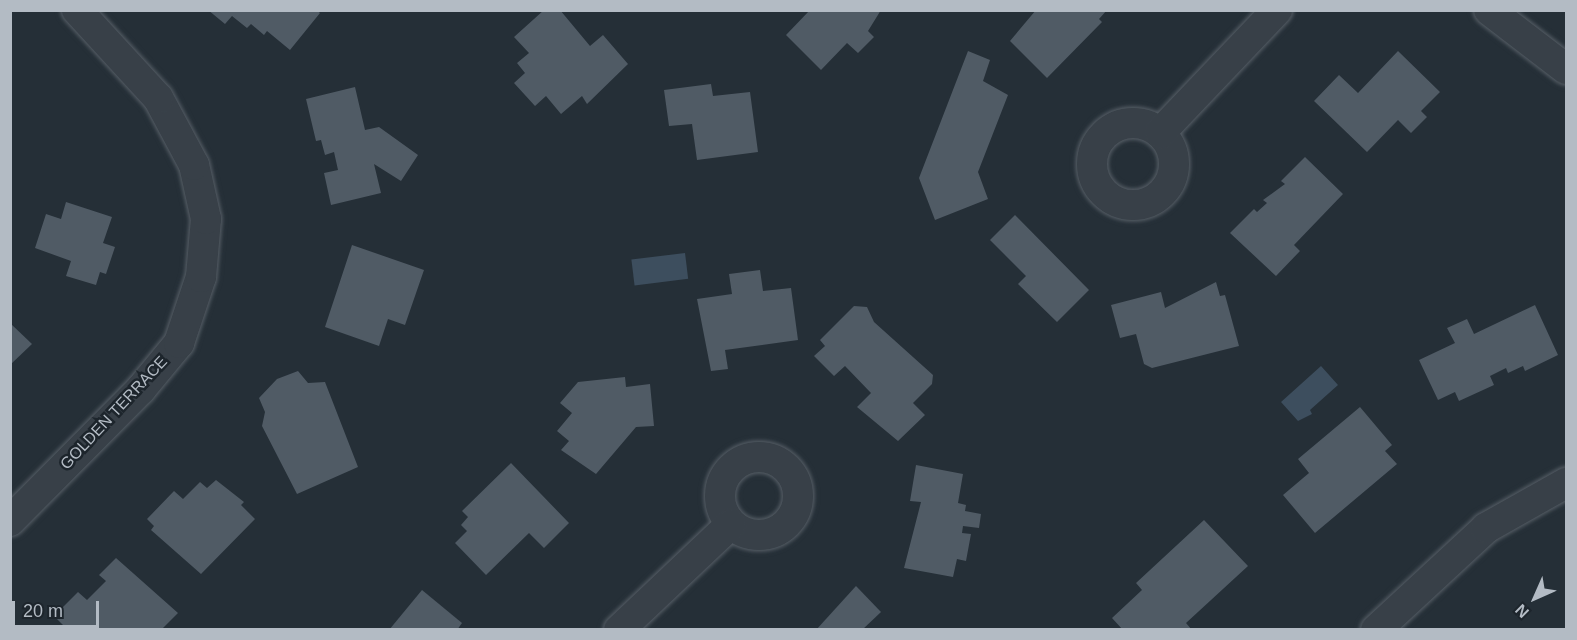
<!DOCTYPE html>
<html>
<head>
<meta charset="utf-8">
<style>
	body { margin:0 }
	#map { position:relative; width:1577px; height:640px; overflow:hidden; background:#252f37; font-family:Arial,sans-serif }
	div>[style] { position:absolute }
	.water>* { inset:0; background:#3d4e5e; transform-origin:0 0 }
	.building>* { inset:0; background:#505b65 }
	.roads { filter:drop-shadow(0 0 2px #565e66) drop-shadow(0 0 2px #565e66) }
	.minor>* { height:30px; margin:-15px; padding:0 15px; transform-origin:15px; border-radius:15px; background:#384048 }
	.minor>.ring { margin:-15px; padding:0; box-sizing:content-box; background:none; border:30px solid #384048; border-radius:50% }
	span { translate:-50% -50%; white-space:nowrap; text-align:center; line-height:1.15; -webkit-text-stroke:5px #1d252c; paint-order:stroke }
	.street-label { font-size:16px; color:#b3bbc4 }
	.frame { position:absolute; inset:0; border:12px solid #b3bbc4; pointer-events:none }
	.north { position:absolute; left:1505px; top:568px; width:60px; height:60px; -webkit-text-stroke:4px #1d252c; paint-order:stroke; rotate:225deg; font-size:16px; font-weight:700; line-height:24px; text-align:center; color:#b3bbc4 }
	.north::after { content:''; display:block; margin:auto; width:21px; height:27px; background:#b3bbc4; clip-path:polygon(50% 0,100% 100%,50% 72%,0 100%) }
	.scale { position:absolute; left:12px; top:601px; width:87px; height:27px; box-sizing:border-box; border:3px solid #b3bbc4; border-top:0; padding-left:8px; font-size:18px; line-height:21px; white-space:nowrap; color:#b3bbc4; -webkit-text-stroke:4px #1d252c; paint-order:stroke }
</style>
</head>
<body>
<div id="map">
	<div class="water">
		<div style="left:685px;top:253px;width:26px;height:54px;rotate:83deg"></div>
		<div style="clip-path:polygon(1321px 366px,1338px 385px,1310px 410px,1312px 414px,1298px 421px,1281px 402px)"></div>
	</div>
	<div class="building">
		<div style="clip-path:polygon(208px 10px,317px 10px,320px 13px,290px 50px,267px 31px,264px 35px,251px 24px,247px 28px,232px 16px,225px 24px)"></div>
		<div style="clip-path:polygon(544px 10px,560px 10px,590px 46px,603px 35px,628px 64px,587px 104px,582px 96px,561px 114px,546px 96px,535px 106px,514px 83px,525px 73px,517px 63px,529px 53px,514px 37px)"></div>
		<div style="clip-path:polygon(810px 10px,881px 10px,868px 31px,874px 37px,858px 53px,847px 43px,821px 70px,786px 35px)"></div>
		<div style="clip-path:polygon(1036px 10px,1107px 10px,1099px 19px,1102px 22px,1047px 78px,1010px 41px)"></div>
		<div style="clip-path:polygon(968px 51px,990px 60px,983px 81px,1008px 95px,978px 172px,988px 199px,935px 220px,919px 178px)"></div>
		<div style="clip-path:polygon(1398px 51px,1440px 92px,1421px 111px,1427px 117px,1411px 133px,1398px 120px,1367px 152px,1314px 101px,1339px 75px,1358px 93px)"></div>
		<div style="clip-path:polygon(711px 84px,713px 96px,750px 92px,758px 152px,697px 160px,692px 124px,669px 126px,664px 90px)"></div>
		<div style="clip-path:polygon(355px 87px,365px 130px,379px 127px,418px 155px,401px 181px,374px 164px,381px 193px,331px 205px,324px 173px,338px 170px,334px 152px,325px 155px,321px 140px,316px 141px,306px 99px)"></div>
		<div style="clip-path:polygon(1305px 157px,1343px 194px,1294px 245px,1300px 251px,1276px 276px,1230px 233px,1254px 209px,1257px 212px,1267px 203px,1263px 200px,1285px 184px,1281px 181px)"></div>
		<div style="clip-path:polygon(66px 202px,112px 217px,103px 243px,115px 247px,106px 274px,100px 272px,96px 285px,66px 276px,71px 261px,35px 248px,46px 214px,61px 219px)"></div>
		<div style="clip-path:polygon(1015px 215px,1089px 290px,1057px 322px,1018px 284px,1026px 276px,990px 240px)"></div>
		<div style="clip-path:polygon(352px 245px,424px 270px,405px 325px,388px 319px,379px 346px,325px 327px)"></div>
		<div style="clip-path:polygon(760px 270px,763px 291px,791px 288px,798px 340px,725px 350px,728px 369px,711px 371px,697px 299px,732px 294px,729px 274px)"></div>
		<div style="clip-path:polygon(1216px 282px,1220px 296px,1225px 295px,1239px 346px,1152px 368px,1144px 364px,1136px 334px,1120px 338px,1111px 305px,1161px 292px,1165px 308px)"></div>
		<div style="clip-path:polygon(1535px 305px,1558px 355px,1525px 371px,1523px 366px,1508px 373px,1506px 368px,1490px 376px,1494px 385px,1459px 401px,1455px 392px,1438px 400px,1419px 360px,1455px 343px,1447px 328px,1467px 319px,1474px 334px)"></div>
		<div style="clip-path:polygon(854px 306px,867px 307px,874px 322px,933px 375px,932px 384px,913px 403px,925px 415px,898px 441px,857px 407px,871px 393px,845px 366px,834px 376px,814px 356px,825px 346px,820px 340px)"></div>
		<div style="clip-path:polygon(10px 323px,32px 344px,10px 365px)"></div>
		<div style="clip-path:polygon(298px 371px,308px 383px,325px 382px,358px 467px,297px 494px,262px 426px,265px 412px,259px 398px,277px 379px)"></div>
		<div style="clip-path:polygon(625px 377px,626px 387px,650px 384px,654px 426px,636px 427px,596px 474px,561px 450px,569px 441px,557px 431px,572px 413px,560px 403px,578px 382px)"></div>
		<div style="clip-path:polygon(1360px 407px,1392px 445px,1385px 451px,1397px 464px,1315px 533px,1283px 495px,1309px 473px,1298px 459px)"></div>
		<div style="clip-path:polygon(511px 463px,569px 523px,544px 548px,529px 533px,486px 575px,455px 543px,467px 531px,461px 525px,468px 517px,462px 511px)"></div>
		<div style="clip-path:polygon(916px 465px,963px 474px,958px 503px,966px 505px,965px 511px,981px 514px,979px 528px,963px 526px,962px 533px,971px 534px,966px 561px,957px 559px,953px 577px,904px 568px,921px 502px,910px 501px)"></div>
		<div style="clip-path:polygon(216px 480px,244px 502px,241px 505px,255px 519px,201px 574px,151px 530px,154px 526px,147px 519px,174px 491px,183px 499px,200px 482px,207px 488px)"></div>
		<div style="clip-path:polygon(1204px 520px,1248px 566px,1186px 623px,1192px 630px,1123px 630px,1112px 618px,1142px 590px,1136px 583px)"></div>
		<div style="clip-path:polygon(116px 558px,178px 613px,161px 630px,59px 630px,63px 625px,54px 616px,78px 592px,87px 600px,106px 581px,99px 575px)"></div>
		<div style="clip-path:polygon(856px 586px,881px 612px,862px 630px,816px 630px)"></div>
		<div style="clip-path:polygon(422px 590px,462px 623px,457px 630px,389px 630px)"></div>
	</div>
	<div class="roads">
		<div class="minor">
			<div style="left:1489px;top:10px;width:97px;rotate:37.5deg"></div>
			<div class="ring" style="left:1092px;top:123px;width:52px;height:52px"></div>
			<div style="left:1160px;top:133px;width:170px;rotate:-46.4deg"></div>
			<div class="ring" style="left:720px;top:457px;width:48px;height:48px"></div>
			<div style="left:10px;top:521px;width:186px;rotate:-45.2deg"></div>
			<div style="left:141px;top:389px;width:60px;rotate:-50.4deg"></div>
			<div style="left:179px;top:343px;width:70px;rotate:-71.6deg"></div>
			<div style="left:201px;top:277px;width:58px;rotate:-85.1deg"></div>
			<div style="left:206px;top:219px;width:55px;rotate:-102.5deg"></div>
			<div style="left:194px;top:165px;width:76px;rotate:-118.2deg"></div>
			<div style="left:158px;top:98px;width:120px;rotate:-132.6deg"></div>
			<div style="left:619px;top:630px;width:154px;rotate:-43.4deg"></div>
			<div style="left:1376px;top:630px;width:150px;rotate:-42.8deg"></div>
			<div style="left:1486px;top:528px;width:92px;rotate:-29.4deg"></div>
		</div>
	</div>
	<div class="street-label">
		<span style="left:114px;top:413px;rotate:-47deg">GOLDEN TERRACE</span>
	</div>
	<div class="frame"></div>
	<div class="north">N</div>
	<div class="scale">20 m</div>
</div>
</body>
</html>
